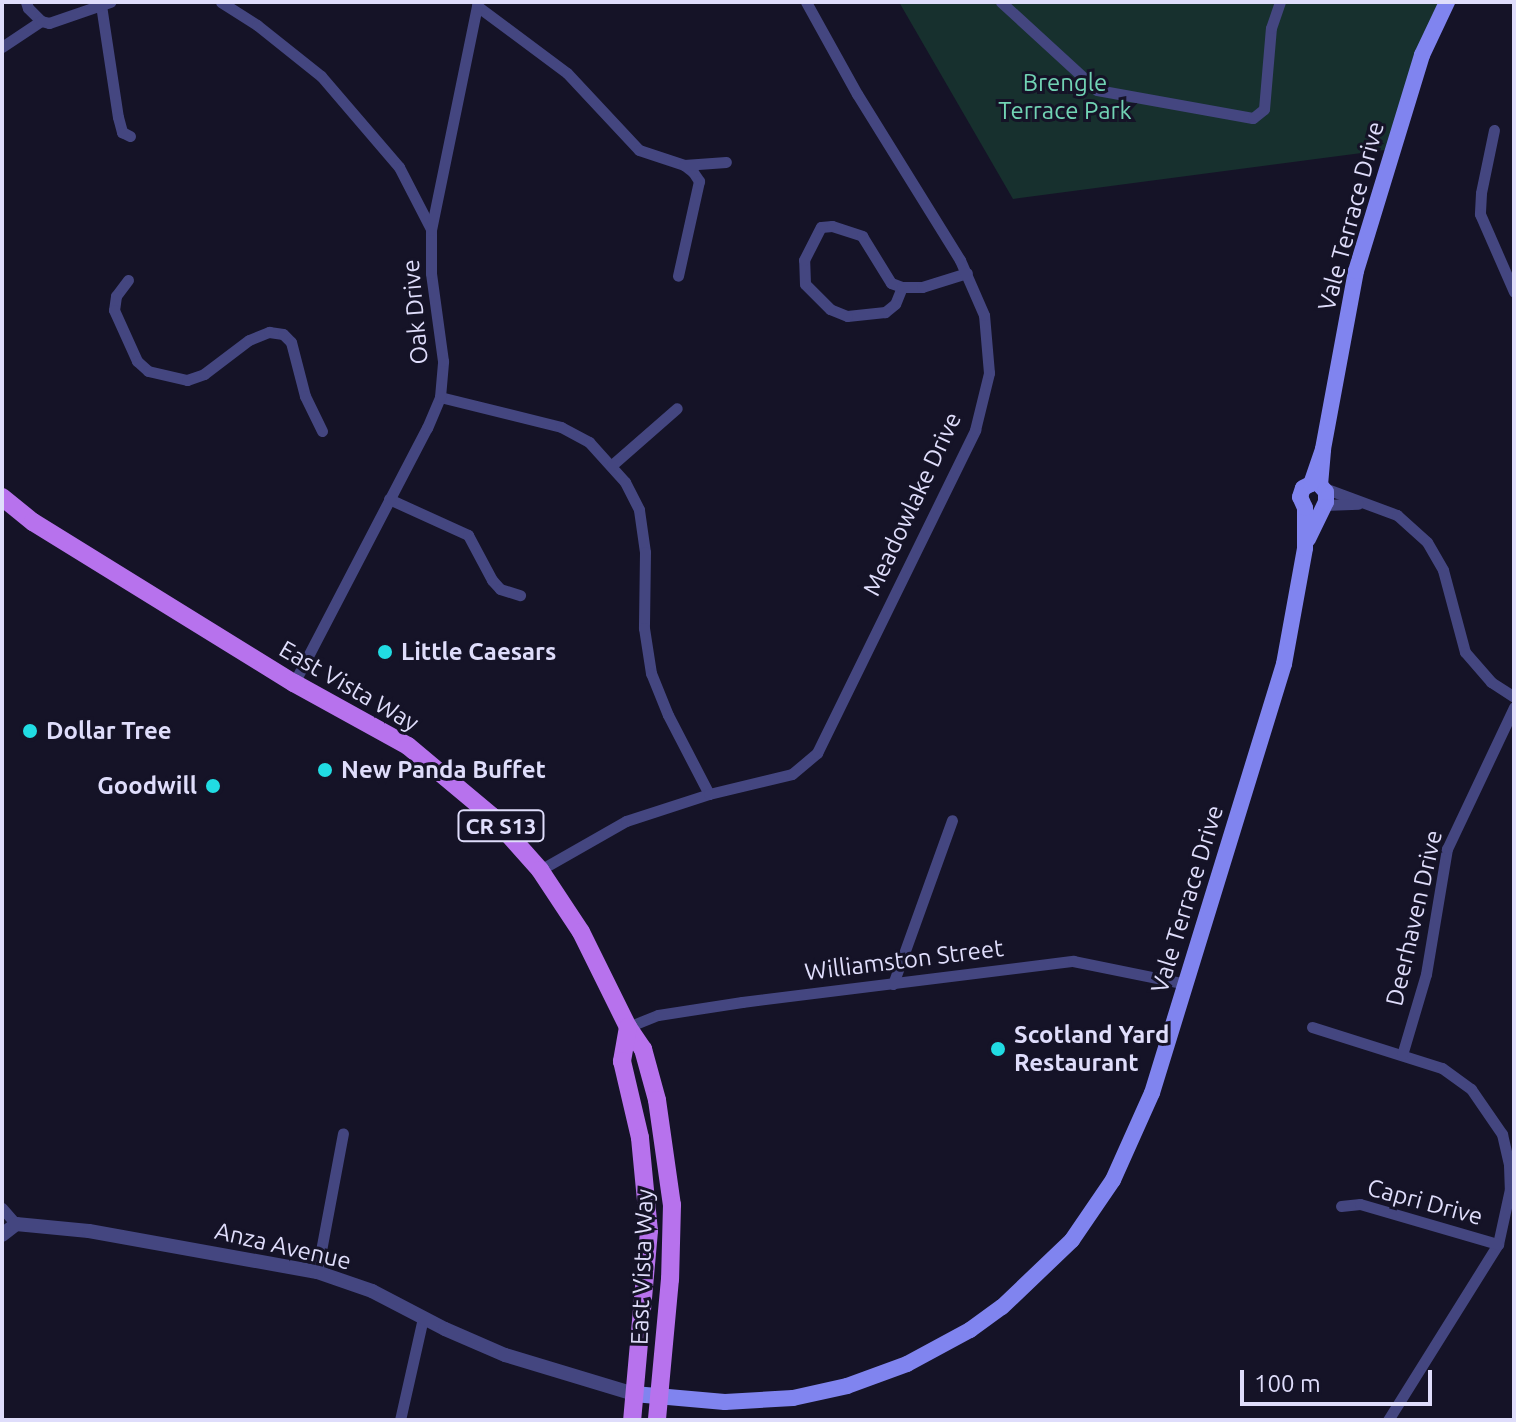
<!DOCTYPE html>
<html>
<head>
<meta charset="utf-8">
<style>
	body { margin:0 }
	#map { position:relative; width:1516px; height:1422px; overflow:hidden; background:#151327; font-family:Ubuntu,sans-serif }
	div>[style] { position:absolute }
	.green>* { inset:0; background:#17302e }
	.minor>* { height:11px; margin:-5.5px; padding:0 5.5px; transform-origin:5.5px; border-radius:5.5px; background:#444680 }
	.tertiary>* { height:14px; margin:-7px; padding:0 7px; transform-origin:7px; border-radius:7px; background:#444680 }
	.secondary>* { height:16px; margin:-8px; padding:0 8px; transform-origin:8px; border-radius:8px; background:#8084ef }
	.primary>* { height:18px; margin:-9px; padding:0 9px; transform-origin:9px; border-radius:9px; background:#b772ed }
	.dots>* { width:22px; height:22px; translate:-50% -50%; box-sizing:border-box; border:4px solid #151327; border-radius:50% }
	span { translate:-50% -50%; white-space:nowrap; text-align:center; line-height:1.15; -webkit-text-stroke:6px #151327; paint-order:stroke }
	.shield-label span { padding:2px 6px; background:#151327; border:2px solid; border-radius:6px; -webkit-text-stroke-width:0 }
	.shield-label { font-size:22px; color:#dfddfb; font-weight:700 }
	.park-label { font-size:24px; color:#71d3b4 }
	.street-label { font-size:24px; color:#dfddfb }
	.poi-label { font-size:24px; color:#dfddfb; font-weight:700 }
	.left { translate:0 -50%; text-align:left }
	.right { translate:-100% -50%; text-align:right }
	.frame { position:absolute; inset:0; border:4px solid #dfddfb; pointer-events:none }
	.scale { position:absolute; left:1240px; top:1370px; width:192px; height:36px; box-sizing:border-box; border:4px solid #dfddfb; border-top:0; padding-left:10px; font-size:24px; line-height:28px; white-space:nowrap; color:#dfddfb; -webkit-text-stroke:6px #151327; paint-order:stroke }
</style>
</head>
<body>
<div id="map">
	<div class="green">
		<div style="clip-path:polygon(899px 2px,1446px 2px,1392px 149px,1013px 199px)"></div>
	</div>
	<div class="minor">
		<div style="left:26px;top:2px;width:6px;rotate:72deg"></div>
		<div style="left:28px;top:8px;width:18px;rotate:45deg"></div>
		<div style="left:221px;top:2px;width:43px;rotate:32.6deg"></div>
		<div style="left:257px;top:25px;width:82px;rotate:38.6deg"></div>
		<div style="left:321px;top:76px;width:120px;rotate:49.4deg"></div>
		<div style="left:399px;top:167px;width:70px;rotate:62.7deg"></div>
		<div style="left:1001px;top:2px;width:130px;rotate:42.5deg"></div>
		<div style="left:1097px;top:90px;width:158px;rotate:10.2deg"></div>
		<div style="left:1253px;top:118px;width:14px;rotate:-39deg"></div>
		<div style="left:1264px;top:109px;width:81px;rotate:-85.1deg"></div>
		<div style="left:1271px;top:28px;width:28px;rotate:-71deg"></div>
		<div style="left:101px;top:5px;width:113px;rotate:81.4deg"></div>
		<div style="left:118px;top:117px;width:16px;rotate:75deg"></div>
		<div style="left:122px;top:132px;width:9px;rotate:27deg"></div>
		<div style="left:477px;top:6px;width:112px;rotate:36.7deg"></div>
		<div style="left:567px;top:73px;width:105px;rotate:46.9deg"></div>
		<div style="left:639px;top:150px;width:47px;rotate:18.4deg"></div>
		<div style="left:684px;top:165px;width:11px;rotate:38deg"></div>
		<div style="left:693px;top:172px;width:11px;rotate:56deg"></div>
		<div style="left:699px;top:181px;width:97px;rotate:102.5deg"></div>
		<div style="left:2px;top:47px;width:47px;rotate:-33.7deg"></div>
		<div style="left:41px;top:21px;width:8px;rotate:14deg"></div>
		<div style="left:49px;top:23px;width:65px;rotate:-19deg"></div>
		<div style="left:1494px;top:130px;width:64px;rotate:101.7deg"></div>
		<div style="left:1481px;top:193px;width:21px;rotate:93deg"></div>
		<div style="left:1480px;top:214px;width:85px;rotate:66.4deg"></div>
		<div style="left:684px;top:165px;width:42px;rotate:-4.1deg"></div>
		<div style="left:128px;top:280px;width:20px;rotate:127deg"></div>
		<div style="left:116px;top:296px;width:14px;rotate:98deg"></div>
		<div style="left:114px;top:310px;width:56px;rotate:65.7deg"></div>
		<div style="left:137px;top:361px;width:15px;rotate:42deg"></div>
		<div style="left:148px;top:371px;width:40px;rotate:13deg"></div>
		<div style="left:187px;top:380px;width:18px;rotate:-19deg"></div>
		<div style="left:204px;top:374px;width:56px;rotate:-37.1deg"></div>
		<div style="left:249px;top:340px;width:22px;rotate:-22deg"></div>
		<div style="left:269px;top:332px;width:14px;rotate:8deg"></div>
		<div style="left:283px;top:334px;width:11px;rotate:45deg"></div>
		<div style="left:291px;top:342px;width:56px;rotate:75.5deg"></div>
		<div style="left:305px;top:396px;width:39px;rotate:64deg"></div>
		<div style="left:902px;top:287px;width:18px;rotate:112deg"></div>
		<div style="left:895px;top:304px;width:13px;rotate:141deg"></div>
		<div style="left:885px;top:312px;width:38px;rotate:174deg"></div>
		<div style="left:847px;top:316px;width:18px;rotate:-158deg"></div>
		<div style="left:830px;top:309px;width:35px;rotate:-135deg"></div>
		<div style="left:805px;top:284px;width:24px;rotate:-92deg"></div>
		<div style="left:804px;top:260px;width:37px;rotate:-63deg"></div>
		<div style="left:821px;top:227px;width:11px;rotate:-5deg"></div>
		<div style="left:832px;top:226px;width:32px;rotate:18deg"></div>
		<div style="left:862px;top:236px;width:55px;rotate:58.3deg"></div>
		<div style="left:891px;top:283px;width:12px;rotate:20deg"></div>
		<div style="left:902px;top:287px;width:20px"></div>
		<div style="left:922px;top:287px;width:47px;rotate:-17.3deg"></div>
		<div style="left:440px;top:397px;width:125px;rotate:13.9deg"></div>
		<div style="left:561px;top:427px;width:32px;rotate:28deg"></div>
		<div style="left:589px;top:442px;width:54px;rotate:48deg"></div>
		<div style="left:625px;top:482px;width:31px;rotate:63deg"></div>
		<div style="left:639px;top:510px;width:42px;rotate:81.9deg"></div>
		<div style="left:645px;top:552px;width:76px;rotate:90.8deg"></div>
		<div style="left:644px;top:628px;width:46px;rotate:81.2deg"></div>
		<div style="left:651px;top:673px;width:45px;rotate:68deg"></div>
		<div style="left:668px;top:715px;width:89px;rotate:62.6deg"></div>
		<div style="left:612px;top:465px;width:86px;rotate:-41.2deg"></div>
		<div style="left:1324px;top:488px;width:78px;rotate:20.3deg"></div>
		<div style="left:1397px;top:515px;width:40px;rotate:42deg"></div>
		<div style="left:1427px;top:542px;width:32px;rotate:60deg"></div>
		<div style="left:1443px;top:570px;width:85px;rotate:75deg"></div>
		<div style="left:1465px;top:652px;width:40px;rotate:49deg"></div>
		<div style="left:1491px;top:682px;width:27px;rotate:33deg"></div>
		<div style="left:389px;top:499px;width:87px;rotate:24.5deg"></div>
		<div style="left:468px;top:535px;width:51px;rotate:61.9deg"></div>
		<div style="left:492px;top:580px;width:12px;rotate:48deg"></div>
		<div style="left:500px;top:589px;width:21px;rotate:17deg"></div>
		<div style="left:1324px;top:505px;width:34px;rotate:-2deg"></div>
		<div style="left:294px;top:683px;width:288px;rotate:-62.5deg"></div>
		<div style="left:427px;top:428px;width:34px;rotate:-67deg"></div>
		<div style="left:440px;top:397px;width:36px;rotate:-85deg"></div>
		<div style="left:443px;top:361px;width:89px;rotate:-97.8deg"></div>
		<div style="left:431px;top:273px;width:43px;rotate:-90deg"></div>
		<div style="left:431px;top:230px;width:233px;rotate:-78.4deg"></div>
		<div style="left:540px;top:870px;width:99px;rotate:-29.7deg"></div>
		<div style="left:626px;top:821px;width:87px;rotate:-18deg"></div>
		<div style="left:709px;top:794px;width:85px;rotate:-13.5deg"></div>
		<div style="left:792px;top:774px;width:33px;rotate:-40deg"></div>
		<div style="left:817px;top:753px;width:360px;rotate:-63.9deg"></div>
		<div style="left:975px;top:430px;width:59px;rotate:-76.2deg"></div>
		<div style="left:989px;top:373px;width:58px;rotate:-94.9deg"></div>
		<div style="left:984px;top:315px;width:60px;rotate:-113.6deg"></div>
		<div style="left:960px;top:260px;width:195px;rotate:-121.8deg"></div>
		<div style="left:857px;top:94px;width:105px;rotate:-119deg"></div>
		<div style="left:893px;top:984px;width:174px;rotate:-70.2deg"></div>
		<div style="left:628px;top:1027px;width:32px;rotate:-22deg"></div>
		<div style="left:658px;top:1015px;width:85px;rotate:-8.8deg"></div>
		<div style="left:742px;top:1002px;width:334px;rotate:-7.1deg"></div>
		<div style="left:1073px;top:961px;width:115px;rotate:11.5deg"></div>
		<div style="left:1312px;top:1027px;width:136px;rotate:17.5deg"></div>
		<div style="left:1442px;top:1068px;width:36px;rotate:36deg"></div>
		<div style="left:1471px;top:1089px;width:55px;rotate:55.4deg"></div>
		<div style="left:1502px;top:1134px;width:32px;rotate:77deg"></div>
		<div style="left:1509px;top:1165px;width:24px;rotate:88deg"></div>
		<div style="left:1510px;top:1189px;width:56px;rotate:102.3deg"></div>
		<div style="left:1498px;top:1244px;width:208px;rotate:122deg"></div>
		<div style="left:1402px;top:1055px;width:84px;rotate:-73.5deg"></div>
		<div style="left:1426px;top:974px;width:127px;rotate:-80.5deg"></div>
		<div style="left:1447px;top:849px;width:157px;rotate:-64.7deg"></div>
		<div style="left:1341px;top:1206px;width:19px;rotate:-6deg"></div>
		<div style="left:1360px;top:1204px;width:144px;rotate:16.2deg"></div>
		<div style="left:2px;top:1208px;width:21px;rotate:49deg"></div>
		<div style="left:317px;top:1272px;width:141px;rotate:-79.4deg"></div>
		<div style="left:400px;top:1420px;width:105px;rotate:-77.3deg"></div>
	</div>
	<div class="tertiary">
		<div style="left:2px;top:1235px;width:18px;rotate:-38deg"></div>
		<div style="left:16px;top:1224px;width:73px;rotate:5.5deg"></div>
		<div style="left:89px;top:1231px;width:232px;rotate:10.2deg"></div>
		<div style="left:317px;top:1272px;width:58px;rotate:19.1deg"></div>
		<div style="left:372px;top:1291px;width:82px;rotate:27.5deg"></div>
		<div style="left:445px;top:1329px;width:65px;rotate:23.4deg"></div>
		<div style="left:505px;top:1355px;width:135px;rotate:16.8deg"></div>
	</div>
	<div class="secondary">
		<div style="left:1308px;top:539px;width:41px;rotate:-64.1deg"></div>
		<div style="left:1326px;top:502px;width:10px;rotate:-90deg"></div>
		<div style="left:1326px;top:492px;width:9px;rotate:-131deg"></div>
		<div style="left:1320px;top:485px;width:36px;rotate:-85deg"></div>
		<div style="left:1323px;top:449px;width:181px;rotate:-79.5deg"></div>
		<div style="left:1356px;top:271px;width:226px;rotate:-73deg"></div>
		<div style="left:1422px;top:55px;width:59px;rotate:-64.7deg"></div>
		<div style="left:634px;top:1394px;width:91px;rotate:5deg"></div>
		<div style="left:725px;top:1402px;width:68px;rotate:-3.4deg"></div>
		<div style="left:793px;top:1398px;width:55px;rotate:-12.5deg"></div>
		<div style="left:847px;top:1386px;width:64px;rotate:-20.1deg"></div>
		<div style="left:907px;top:1364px;width:72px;rotate:-28.4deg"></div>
		<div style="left:970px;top:1330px;width:39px;rotate:-36deg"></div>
		<div style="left:1002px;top:1307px;width:97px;rotate:-43.7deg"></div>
		<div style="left:1072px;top:1240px;width:73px;rotate:-55.7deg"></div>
		<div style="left:1113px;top:1180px;width:95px;rotate:-65.9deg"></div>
		<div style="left:1152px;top:1093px;width:449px;rotate:-72.9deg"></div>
		<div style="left:1284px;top:664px;width:118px;rotate:-79.7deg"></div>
		<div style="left:1305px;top:548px;width:40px;rotate:-90deg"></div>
		<div style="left:1305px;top:508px;width:12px;rotate:-114deg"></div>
		<div style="left:1300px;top:497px;width:9px;rotate:-72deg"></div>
		<div style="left:1303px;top:488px;width:9px;rotate:-27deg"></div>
		<div style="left:1311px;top:484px;width:37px;rotate:-71deg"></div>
	</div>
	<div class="primary">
		<div style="left:2px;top:497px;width:40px;rotate:39deg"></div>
		<div style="left:33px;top:522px;width:307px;rotate:31.7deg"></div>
		<div style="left:294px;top:683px;width:130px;rotate:28.9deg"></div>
		<div style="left:408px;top:746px;width:111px;rotate:39.9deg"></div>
		<div style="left:493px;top:817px;width:71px;rotate:48.4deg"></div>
		<div style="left:540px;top:870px;width:74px;rotate:56.5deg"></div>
		<div style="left:581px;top:932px;width:106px;rotate:63.7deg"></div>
		<div style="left:628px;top:1027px;width:27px;rotate:56deg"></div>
		<div style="left:643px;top:1049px;width:53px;rotate:74.6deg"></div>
		<div style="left:657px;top:1100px;width:106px;rotate:81.9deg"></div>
		<div style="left:672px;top:1205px;width:74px;rotate:91.5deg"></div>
		<div style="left:670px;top:1279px;width:142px;rotate:95.3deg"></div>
		<div style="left:628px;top:1027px;width:35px;rotate:100deg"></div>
		<div style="left:622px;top:1061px;width:79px;rotate:76.8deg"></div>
		<div style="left:640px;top:1138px;width:93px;rotate:84.5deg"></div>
		<div style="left:649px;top:1231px;width:190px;rotate:95.1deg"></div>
	</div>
	<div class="dots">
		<div style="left:385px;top:652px;background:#21dce3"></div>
		<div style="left:30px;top:731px;background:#21dce3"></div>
		<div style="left:325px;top:770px;background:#21dce3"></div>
		<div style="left:213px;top:786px;background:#21dce3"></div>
		<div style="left:998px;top:1049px;background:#21dce3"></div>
	</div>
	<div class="shield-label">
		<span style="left:501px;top:826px">CR S13</span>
	</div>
	<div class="park-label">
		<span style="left:1065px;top:97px">Brengle<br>Terrace Park</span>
	</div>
	<div class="street-label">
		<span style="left:1351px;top:216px;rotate:-75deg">Vale Terrace Drive</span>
		<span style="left:415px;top:312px;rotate:-95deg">Oak Drive</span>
		<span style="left:912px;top:504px;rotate:-65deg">Meadowlake Drive</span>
		<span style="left:349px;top:686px;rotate:30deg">East Vista Way</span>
		<span style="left:1187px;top:899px;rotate:-73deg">Vale Terrace Drive</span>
		<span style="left:1414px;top:918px;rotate:-77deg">Deerhaven Drive</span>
		<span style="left:904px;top:960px;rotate:-7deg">Williamston Street</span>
		<span style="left:1425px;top:1202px;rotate:15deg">Capri Drive</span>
		<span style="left:283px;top:1246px;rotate:13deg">Anza Avenue</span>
		<span style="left:642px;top:1267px;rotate:-88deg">East Vista Way</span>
	</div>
	<div class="poi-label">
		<span class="left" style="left:401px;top:652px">Little Caesars</span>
		<span class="left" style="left:46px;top:731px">Dollar Tree</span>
		<span class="left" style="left:341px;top:770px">New Panda Buffet</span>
		<span class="right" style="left:197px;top:786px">Goodwill</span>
		<span class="left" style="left:1014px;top:1049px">Scotland Yard<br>Restaurant</span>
	</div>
	<div class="frame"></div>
	<div class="scale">100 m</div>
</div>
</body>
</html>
